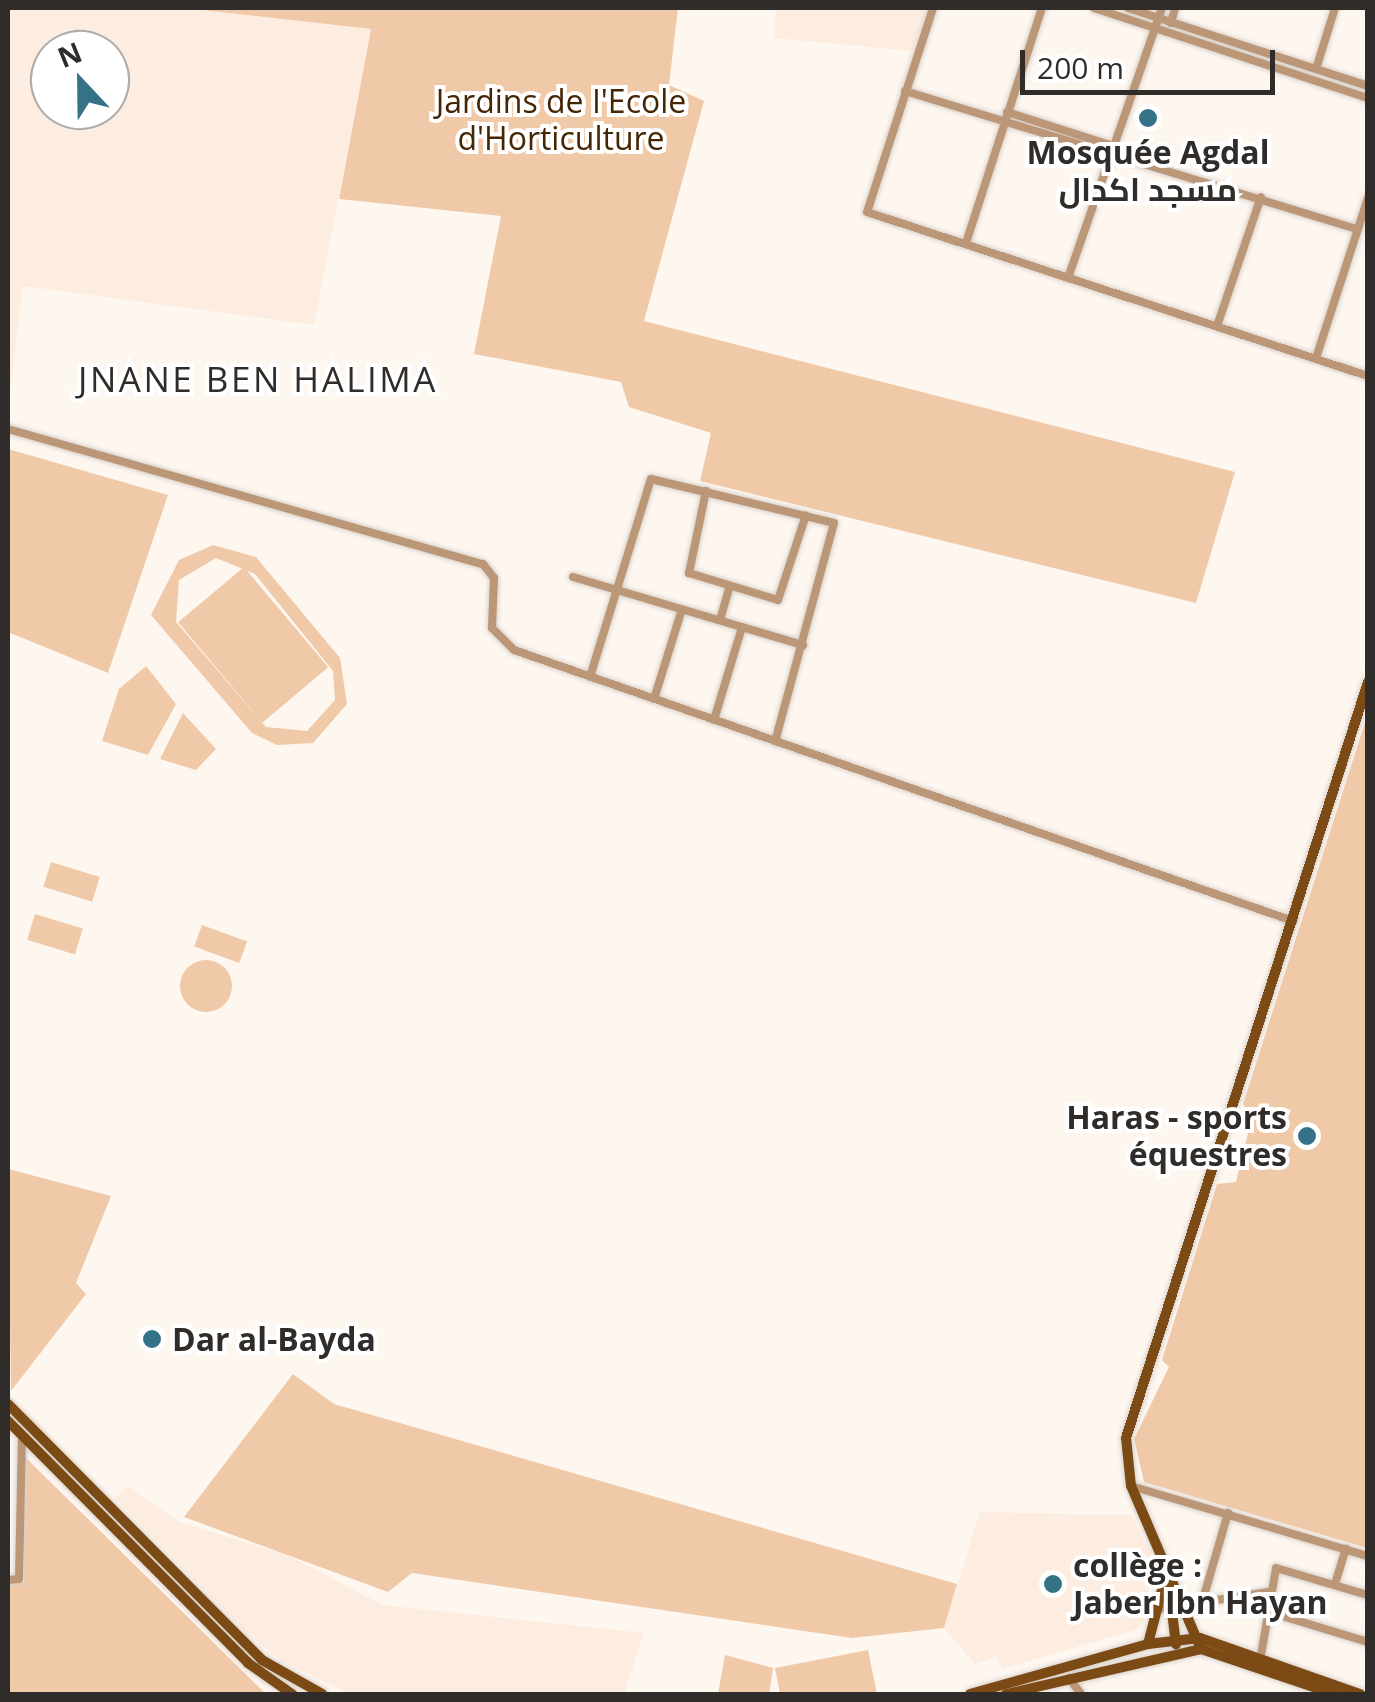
<!DOCTYPE html>
<html>
<head>
<meta charset="utf-8">
<style>
	body { margin:0 }
	#map { position:relative; width:1375px; height:1702px; overflow:hidden; background:#fef7f0; font-family:"Open Sans",Cairo,sans-serif }
	div>[style] { position:absolute }
	.built>* { inset:0; background:#fdede0 }
	.green>* { inset:0; background:#f0c9a8; transform-origin:0 0 }
	.round { border-radius:50% }
	.roads { filter:drop-shadow(0 0 2px #d9d2cc) drop-shadow(0 0 2px #d9d2cc) }
	.minor>* { height:8px; margin:-4px; padding:0 4px; transform-origin:4px; border-radius:4px; background:#bc9777 }
	.major>* { height:10px; margin:-5px; padding:0 5px; transform-origin:5px; border-radius:5px; background:#7c4a14 }
	.dots>* { width:28px; height:28px; translate:-50% -50%; box-sizing:border-box; border:5px solid #fff; border-radius:50% }
	span { translate:-50% -50%; white-space:nowrap; text-align:center; line-height:1.15; -webkit-text-stroke:8px #fff; paint-order:stroke }
	.park-label { font-size:32px; color:#452604 }
	.poi-label { font-size:32px; color:#2f2c29; font-weight:700 }
	.right { translate:-100% -50%; text-align:right }
	.left { translate:0 -50%; text-align:left }
	.neighbourhood-label { font-size:35px; color:#2f2c29; letter-spacing:2.5px }
	.frame { position:absolute; inset:0; border:10px solid #2f2c29; pointer-events:none }
	.north { position:absolute; left:30px; top:30px; width:100px; height:100px; box-sizing:border-box; background:#fff; border:2px solid #acaba9; border-radius:50%; rotate:338deg; font-size:28px; font-weight:700; line-height:40px; text-align:center; color:#2f2c29 }
	.north::after { content:''; display:block; margin:auto; width:35px; height:45px; background:#347287; clip-path:polygon(50% 0,100% 100%,50% 72%,0 100%) }
	.scale { position:absolute; left:1020px; top:50px; width:255px; height:45px; box-sizing:border-box; border:5px solid #2f2c29; border-top:0; padding-left:12px; font-size:30px; line-height:35px; white-space:nowrap; color:#2f2c29; -webkit-text-stroke:8px #fff; paint-order:stroke }
</style>
</head>
<body>
<div id="map">
	<div class="built">
		<div style="clip-path:polygon(evenodd,8px 8px,203px 8px,371px 29px,314px 325px,23px 286px,8px 408px,8px 8px,50px 50px,110px 50px,110px 110px,50px 110px,50px 50px)"></div>
		<div style="clip-path:polygon(776px 8px,927px 8px,913px 51px,774px 38px)"></div>
		<div style="clip-path:polygon(128px 1486px,180px 1522px,287px 1555px,383px 1605px,644px 1633px,624px 1694px,350px 1694px,283px 1662px,247px 1633px,115px 1498px)"></div>
		<div style="clip-path:polygon(980px 1512px,1131px 1515px,1151px 1553px,1147px 1616px,1138px 1629px,1002px 1669px,997px 1657px,975px 1664px,944px 1628px)"></div>
	</div>
	<div class="green">
		<div style="clip-path:polygon(678px 8px,669px 85px,704px 101px,644px 321px,1235px 472px,1196px 603px,700px 481px,711px 433px,629px 407px,621px 382px,474px 354px,501px 216px,339px 199px,371px 29px,203px 10px)"></div>
		<div style="clip-path:polygon(8px 449px,168px 495px,108px 673px,8px 632px)"></div>
		<div style="clip-path:polygon(evenodd,213px 545px,256px 557px,340px 658px,347px 704px,313px 743px,277px 745px,252px 733px,151px 615px,179px 560px,213px 545px,216px 558px,255px 574px,333px 671px,335px 700px,307px 731px,266px 727px,176px 622px,179px 580px,216px 558px)"></div>
		<div style="left:244px;top:567px;width:131px;height:86px;rotate:50deg"></div>
		<div style="clip-path:polygon(146px 666px,176px 704px,148px 755px,102px 741px,119px 689px)"></div>
		<div style="clip-path:polygon(183px 713px,216px 749px,196px 770px,160px 759px)"></div>
		<div style="clip-path:polygon(1367px 716px,1368px 1548px,1367px 1548px,1144px 1482px,1134px 1439px,1169px 1367px,1162px 1360px,1217px 1184px,1236px 1182px,1251px 1121px,1243px 1104px)"></div>
		<div style="left:51px;top:862px;width:51px;height:26px;rotate:17deg"></div>
		<div style="left:35px;top:914px;width:50px;height:27px;rotate:17deg"></div>
		<div style="left:202px;top:925px;width:48px;height:23px;rotate:20deg"></div>
		<div class="round" style="left:180px;top:960px;width:52px;height:52px"></div>
		<div style="clip-path:polygon(8px 1169px,111px 1196px,76px 1283px,86px 1294px,11px 1391px)"></div>
		<div style="clip-path:polygon(293px 1374px,334px 1404px,957px 1584px,944px 1628px,852px 1638px,412px 1573px,388px 1592px,184px 1517px)"></div>
		<div style="clip-path:polygon(24px 1456px,266px 1694px,8px 1694px,8px 1584px,24px 1582px)"></div>
		<div style="clip-path:polygon(868px 1650px,877px 1694px,780px 1694px,775px 1668px)"></div>
		<div style="clip-path:polygon(725px 1655px,773px 1668px,769px 1694px,718px 1694px)"></div>
	</div>
	<div class="roads">
		<div class="minor">
			<div style="left:933px;top:8px;width:214px;rotate:107.9deg"></div>
			<div style="left:867px;top:212px;width:527px;rotate:18.13deg"></div>
			<div style="left:1094px;top:8px;width:288px;rotate:18.2deg"></div>
			<div style="left:1128px;top:8px;width:252px;rotate:18deg"></div>
			<div style="left:1171px;top:23px;width:16px;rotate:-75deg"></div>
			<div style="left:1316px;top:69px;width:64px;rotate:-72.7deg"></div>
			<div style="left:905px;top:91px;width:473px;rotate:17deg"></div>
			<div style="left:1007px;top:112px;width:114px;rotate:17.8deg"></div>
			<div style="left:966px;top:243px;width:247px;rotate:-72.1deg"></div>
			<div style="left:1068px;top:278px;width:286px;rotate:-70.8deg"></div>
			<div style="left:1217px;top:326px;width:136px;rotate:-71.2deg"></div>
			<div style="left:1316px;top:358px;width:168px;rotate:-72deg"></div>
			<div style="left:8px;top:429px;width:494px;rotate:15.9deg"></div>
			<div style="left:483px;top:564px;width:18px;rotate:52deg"></div>
			<div style="left:494px;top:578px;width:50px;rotate:92.3deg"></div>
			<div style="left:492px;top:628px;width:31px;rotate:45deg"></div>
			<div style="left:514px;top:650px;width:825px;rotate:19.18deg"></div>
			<div style="left:706px;top:491px;width:84px;rotate:101.7deg"></div>
			<div style="left:689px;top:573px;width:93px;rotate:16.9deg"></div>
			<div style="left:778px;top:600px;width:89px;rotate:-71.8deg"></div>
			<div style="left:573px;top:577px;width:240px;rotate:16.5deg"></div>
			<div style="left:720px;top:620px;width:35px;rotate:-74deg"></div>
			<div style="left:590px;top:677px;width:207px;rotate:-72.9deg"></div>
			<div style="left:651px;top:479px;width:188px;rotate:13.5deg"></div>
			<div style="left:834px;top:523px;width:226px;rotate:105.1deg"></div>
			<div style="left:654px;top:699px;width:94px;rotate:-72.7deg"></div>
			<div style="left:714px;top:720px;width:97px;rotate:-73.2deg"></div>
			<div style="left:1131px;top:1486px;width:247px;rotate:16.5deg"></div>
			<div style="left:8px;top:1580px;width:11px;rotate:-5deg"></div>
			<div style="left:19px;top:1579px;width:144px;rotate:-88.8deg"></div>
			<div style="left:1335px;top:1584px;width:37px;rotate:-73deg"></div>
			<div style="left:1201px;top:1606px;width:97px;rotate:-73.8deg"></div>
			<div style="left:1159px;top:1609px;width:111px;rotate:-8.8deg"></div>
			<div style="left:1269px;top:1612px;width:103px;rotate:16.9deg"></div>
			<div style="left:1260px;top:1661px;width:94px;rotate:-80.2deg"></div>
			<div style="left:1276px;top:1568px;width:96px;rotate:16.4deg"></div>
			<div style="left:1069px;top:1678px;width:20px;rotate:53deg"></div>
		</div>
		<div class="major">
			<div style="left:8px;top:1404px;width:361px;rotate:45.2deg"></div>
			<div style="left:262px;top:1660px;width:69px;rotate:29.5deg"></div>
			<div style="left:8px;top:1421px;width:341px;rotate:45.2deg"></div>
			<div style="left:248px;top:1663px;width:54px;rotate:35.2deg"></div>
			<div style="left:1166px;top:1563px;width:82px;rotate:83deg"></div>
			<div style="left:1148px;top:1644px;width:56px;rotate:-75.5deg"></div>
			<div style="left:1201px;top:1649px;width:177px;rotate:-113.2deg"></div>
			<div style="left:1131px;top:1486px;width:48px;rotate:-95.9deg"></div>
			<div style="left:1126px;top:1438px;width:794px;rotate:-72.25deg"></div>
			<div style="left:970px;top:1694px;width:185px;rotate:-15.7deg"></div>
			<div style="left:1148px;top:1644px;width:52px;rotate:-6.6deg"></div>
			<div style="left:1200px;top:1638px;width:170px;rotate:19.3deg"></div>
			<div style="left:1006px;top:1694px;width:200px;rotate:-13deg"></div>
			<div style="left:1201px;top:1649px;width:140px;rotate:18.7deg"></div>
		</div>
	</div>
	<div class="dots">
		<div style="left:1148px;top:118px;background:#347287"></div>
		<div style="left:1307px;top:1136px;background:#347287"></div>
		<div style="left:152px;top:1339px;background:#347287"></div>
		<div style="left:1053px;top:1584px;background:#347287"></div>
	</div>
	<div class="park-label">
		<span style="left:561px;top:120px">Jardins de I'Ecole<br>d'Horticulture</span>
	</div>
	<div class="poi-label">
		<span style="left:1148px;top:171px">Mosquée Agdal<br>مسجد اكدال</span>
		<span class="right" style="left:1287px;top:1136px">Haras - sports<br>équestres</span>
		<span class="left" style="left:172px;top:1339px">Dar al-Bayda</span>
		<span class="left" style="left:1073px;top:1584px">collège :<br>Jaber Ibn Hayan</span>
	</div>
	<div class="neighbourhood-label">
		<span style="left:258px;top:379px">JNANE BEN HALIMA</span>
	</div>
	<div class="frame"></div>
	<div class="north">N</div>
	<div class="scale">200 m</div>
</div>
</body>
</html>
